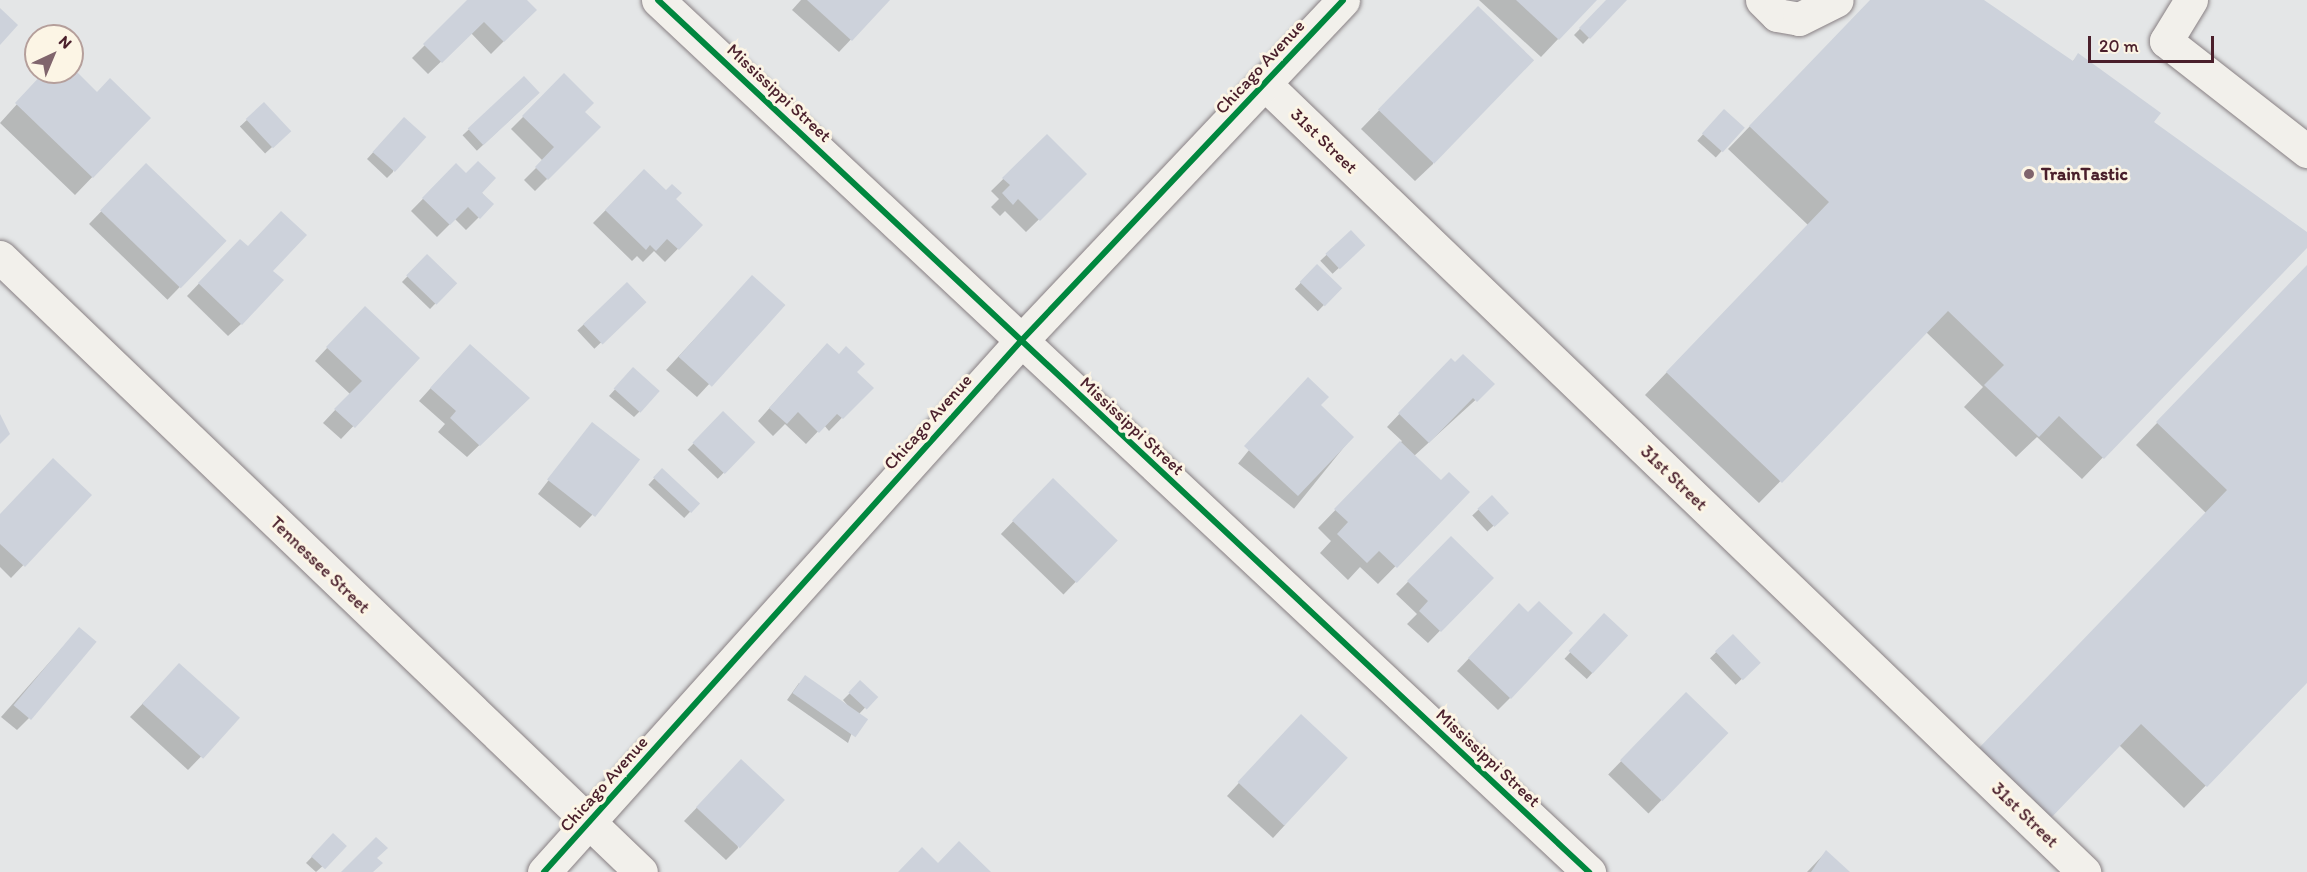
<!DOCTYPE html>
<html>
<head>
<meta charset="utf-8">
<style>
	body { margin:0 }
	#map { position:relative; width:2307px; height:872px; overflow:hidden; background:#e4e6e7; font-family:Itim,sans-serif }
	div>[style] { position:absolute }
	.shadow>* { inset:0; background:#0003; transform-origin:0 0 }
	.building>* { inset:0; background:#cdd2db; transform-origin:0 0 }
	.roads { filter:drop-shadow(0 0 2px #888083) drop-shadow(0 0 2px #888083) }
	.minor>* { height:33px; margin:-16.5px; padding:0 16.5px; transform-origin:16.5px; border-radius:16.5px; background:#f2f0eb }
	.cycleway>* { height:6px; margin:-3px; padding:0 3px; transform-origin:3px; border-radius:3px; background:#00873e }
	.dots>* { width:16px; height:16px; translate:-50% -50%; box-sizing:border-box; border:3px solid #fcf5e5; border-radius:50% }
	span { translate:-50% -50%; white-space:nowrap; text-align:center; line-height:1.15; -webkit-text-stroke:6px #fcf5e5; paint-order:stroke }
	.street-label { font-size:18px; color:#4a1f2b }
	.poi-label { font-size:18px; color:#4a1f2b; font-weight:700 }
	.left { translate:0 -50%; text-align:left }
	.north { position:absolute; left:24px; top:24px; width:60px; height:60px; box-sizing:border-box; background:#fcf5e5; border:2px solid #b59f9b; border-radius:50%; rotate:44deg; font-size:16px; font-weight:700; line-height:24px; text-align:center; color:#4a1f2b }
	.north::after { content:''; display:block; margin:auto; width:21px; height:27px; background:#80656d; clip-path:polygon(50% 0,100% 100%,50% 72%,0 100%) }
	.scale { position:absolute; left:2088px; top:36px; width:126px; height:27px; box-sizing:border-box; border:3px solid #4a1f2b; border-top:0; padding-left:8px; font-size:18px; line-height:21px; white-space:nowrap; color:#4a1f2b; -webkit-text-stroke:4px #fcf5e5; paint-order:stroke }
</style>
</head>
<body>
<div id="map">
	<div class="shadow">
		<div style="clip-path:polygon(470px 0,525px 0,535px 10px,491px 54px,471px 33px,428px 74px,412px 58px)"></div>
		<div style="clip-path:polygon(801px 0,888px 0,839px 52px,792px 10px)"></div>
		<div style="clip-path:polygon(1479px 0,1595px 0,1541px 57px)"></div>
		<div style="clip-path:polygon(1608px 0,1625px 0,1583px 44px,1574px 35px)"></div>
		<div style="clip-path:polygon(1871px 0,1982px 0,2072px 62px,2079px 55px,2152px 123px,2307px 234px,2307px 246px,2082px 479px,2037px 437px,2016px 457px,1964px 407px,1983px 387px,1926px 332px,1759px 503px,1645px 395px,1808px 225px,1728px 149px)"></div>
		<div style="clip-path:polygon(1461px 26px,1433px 164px,1415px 181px,1361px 129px)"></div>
		<div style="clip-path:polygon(72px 69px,97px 93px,149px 118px,75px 195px,0 123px,46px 72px)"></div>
		<div style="clip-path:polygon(564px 76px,583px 112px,599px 127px,535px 191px,524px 180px,543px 161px,511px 129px)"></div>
		<div style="left:524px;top:78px;width:21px;height:84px;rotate:47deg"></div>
		<div style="left:264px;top:104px;width:37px;height:33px;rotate:47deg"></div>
		<div style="left:1724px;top:111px;width:25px;height:40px;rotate:42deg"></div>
		<div style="clip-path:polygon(398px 125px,393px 172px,387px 178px,367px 159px)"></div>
		<div style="clip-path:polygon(1047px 136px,1085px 174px,1026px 232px,1005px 211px,1000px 216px,991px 207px,999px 199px,991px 191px)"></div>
		<div style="left:146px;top:165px;width:109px;height:82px;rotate:44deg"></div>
		<div style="clip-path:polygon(456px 165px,492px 204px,466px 230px,455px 219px,437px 237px,411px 211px)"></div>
		<div style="clip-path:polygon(644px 171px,701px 225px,665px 262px,654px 251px,643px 262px,637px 256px,632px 261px,593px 223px)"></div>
		<div style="left:1351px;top:232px;width:18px;height:42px;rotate:47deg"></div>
		<div style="clip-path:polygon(228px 253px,241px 324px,228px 336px,187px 296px)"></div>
		<div style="left:427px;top:256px;width:39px;height:36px;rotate:44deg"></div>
		<div style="left:1317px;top:266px;width:32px;height:32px;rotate:44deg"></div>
		<div style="clip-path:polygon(2307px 266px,2307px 681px,2184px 808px,2119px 745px,2206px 513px,2136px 445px)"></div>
		<div style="left:627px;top:284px;width:25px;height:68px;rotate:47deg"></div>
		<div style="clip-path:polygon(740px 290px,783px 305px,697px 397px,666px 370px)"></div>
		<div style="clip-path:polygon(353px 320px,418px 358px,341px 439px,323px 423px,350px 394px,315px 361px)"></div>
		<div style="clip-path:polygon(815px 357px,855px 372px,871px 388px,829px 431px,824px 425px,806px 444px,785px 424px,773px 436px,758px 421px)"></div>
		<div style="clip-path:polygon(458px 358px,528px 398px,467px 457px,438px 432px,445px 424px,419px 401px)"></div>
		<div style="clip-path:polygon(1438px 373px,1493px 384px,1414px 456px,1441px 482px,1468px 492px,1378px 584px,1360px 567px,1348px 580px,1320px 553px,1331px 541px,1318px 528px,1402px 441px,1387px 427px)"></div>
		<div style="clip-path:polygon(628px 375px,640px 411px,634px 417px,609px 396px)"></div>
		<div style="left:1296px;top:392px;width:72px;height:92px;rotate:39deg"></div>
		<div style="left:723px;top:413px;width:42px;height:51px;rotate:44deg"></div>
		<div style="clip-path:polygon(592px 424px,592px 515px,580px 528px,538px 494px)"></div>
		<div style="left:662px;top:470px;width:49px;height:20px;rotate:43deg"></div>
		<div style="left:1053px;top:480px;width:87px;height:75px;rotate:44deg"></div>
		<div style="clip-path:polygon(90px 495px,11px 578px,0 567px,0 515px)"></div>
		<div style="left:1492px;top:497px;width:22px;height:27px;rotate:47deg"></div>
		<div style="clip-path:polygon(1451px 538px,1491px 578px,1428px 643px,1407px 624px,1417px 614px,1396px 594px)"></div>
		<div style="clip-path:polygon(1528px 614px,1510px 698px,1498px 710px,1457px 671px,1507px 618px)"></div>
		<div style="left:1604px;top:615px;width:30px;height:59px;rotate:42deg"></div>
		<div style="clip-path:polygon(79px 629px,29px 718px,17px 730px,1px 717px)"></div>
		<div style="left:1733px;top:636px;width:37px;height:32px;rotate:46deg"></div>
		<div style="clip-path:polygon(167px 678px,238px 718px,188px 770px,130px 717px)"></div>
		<div style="clip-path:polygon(799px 683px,850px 708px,843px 700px,860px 683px,875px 697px,859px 714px,848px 743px,787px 700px)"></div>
		<div style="left:1686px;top:694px;width:56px;height:112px;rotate:44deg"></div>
		<div style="clip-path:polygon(1288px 729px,1285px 825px,1273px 838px,1227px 796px)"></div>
		<div style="clip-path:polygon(729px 774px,738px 848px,726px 860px,684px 821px)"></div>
		<div style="clip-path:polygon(333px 835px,345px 846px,316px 872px,306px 863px)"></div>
		<div style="clip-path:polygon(1826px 852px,1848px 872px,1807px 872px)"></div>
	</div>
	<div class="building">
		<div style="clip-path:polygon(467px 0,527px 0,537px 10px,504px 42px,484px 22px,442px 63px,423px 44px)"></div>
		<div style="clip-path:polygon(807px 0,890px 0,852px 41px)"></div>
		<div style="clip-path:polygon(1516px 0,1597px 0,1559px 40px)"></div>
		<div style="clip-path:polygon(1606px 0,1627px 0,1590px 39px,1579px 28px)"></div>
		<div style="clip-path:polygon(1870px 0,1984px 0,2073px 61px,2078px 53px,2161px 113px,2154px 122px,2307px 232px,2307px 248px,2104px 459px,2059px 416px,2039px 437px,1984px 385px,2004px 365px,1948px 311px,1782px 483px,1666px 372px,1829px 202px,1749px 126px)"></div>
		<div style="left:1478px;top:6px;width:78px;height:144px;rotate:44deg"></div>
		<div style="clip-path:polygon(0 8px,18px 25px,0 45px)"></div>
		<div style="clip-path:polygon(72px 67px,97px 92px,110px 78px,151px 118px,93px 178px,15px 103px,44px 72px,72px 72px)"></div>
		<div style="clip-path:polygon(564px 73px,594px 103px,585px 112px,601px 127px,548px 180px,535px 167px,554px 147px,522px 116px)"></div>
		<div style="left:524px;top:76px;width:23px;height:77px;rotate:47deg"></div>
		<div style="left:264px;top:102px;width:40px;height:25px;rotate:47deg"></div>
		<div style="left:1724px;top:109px;width:28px;height:33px;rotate:42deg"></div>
		<div style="left:404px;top:117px;width:30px;height:47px;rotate:42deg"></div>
		<div style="clip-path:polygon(1047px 134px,1087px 174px,1040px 221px,1018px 199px,1013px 205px,1002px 193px,1010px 185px,1002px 178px)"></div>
		<div style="clip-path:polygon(478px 161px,496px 178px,482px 193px,494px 204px,480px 219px,468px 207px,450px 225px,422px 198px,456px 163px,466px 173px)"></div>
		<div style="left:146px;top:163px;width:112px;height:66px;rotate:44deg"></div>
		<div style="clip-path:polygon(644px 169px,666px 190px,672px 184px,682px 193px,676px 199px,703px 225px,679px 250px,667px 239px,656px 251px,650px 245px,646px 250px,605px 210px)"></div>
		<div style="clip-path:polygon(281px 211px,307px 235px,273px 271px,284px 280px,242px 325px,198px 283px,240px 239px,248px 246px)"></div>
		<div style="left:1351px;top:230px;width:21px;height:35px;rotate:47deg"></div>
		<div style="left:427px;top:254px;width:42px;height:30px;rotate:44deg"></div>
		<div style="left:1317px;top:264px;width:35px;height:25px;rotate:44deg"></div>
		<div style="clip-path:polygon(2307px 265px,2307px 683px,2207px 787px,2141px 724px,2050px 819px,1978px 749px,2227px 490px,2156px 422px)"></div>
		<div style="left:752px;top:275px;width:45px;height:110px;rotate:42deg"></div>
		<div style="left:627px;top:282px;width:28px;height:61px;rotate:46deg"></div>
		<div style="clip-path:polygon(365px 306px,420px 358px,355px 428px,334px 409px,362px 381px,326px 347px)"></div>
		<div style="clip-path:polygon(827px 343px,839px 354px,846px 346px,865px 364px,857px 372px,874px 388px,843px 419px,837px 414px,819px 433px,798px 412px,787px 424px,769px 408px)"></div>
		<div style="clip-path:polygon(470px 344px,530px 398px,480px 446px,450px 418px,456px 411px,430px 388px)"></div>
		<div style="clip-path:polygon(1463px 354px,1495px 384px,1477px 402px,1473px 398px,1429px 443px,1398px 413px,1451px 358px,1455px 362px)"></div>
		<div style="left:633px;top:367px;width:36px;height:29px;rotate:42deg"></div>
		<div style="clip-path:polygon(1308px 377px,1329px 397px,1321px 405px,1354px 437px,1298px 496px,1244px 446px)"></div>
		<div style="left:723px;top:411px;width:45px;height:44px;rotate:44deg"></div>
		<div style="clip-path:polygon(0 414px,10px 434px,0 444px)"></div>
		<div style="left:592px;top:422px;width:61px;height:73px;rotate:38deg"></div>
		<div style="clip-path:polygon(1400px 441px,1441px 480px,1449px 472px,1470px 492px,1397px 568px,1379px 551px,1367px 563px,1337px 534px,1348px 522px,1334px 509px)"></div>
		<div style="clip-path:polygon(53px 458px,92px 495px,25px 567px,0 544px,0 514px)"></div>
		<div style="left:662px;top:468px;width:52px;height:13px;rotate:43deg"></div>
		<div style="left:1053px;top:478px;width:90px;height:59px;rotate:44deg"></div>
		<div style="left:1492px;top:495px;width:25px;height:20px;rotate:47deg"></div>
		<div style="clip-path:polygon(1451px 536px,1494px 578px,1441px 632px,1419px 611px,1428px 601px,1407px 581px)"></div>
		<div style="clip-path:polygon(1539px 601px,1573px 633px,1511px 699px,1468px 658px,1519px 603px,1528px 612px)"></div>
		<div style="left:1604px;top:613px;width:33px;height:52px;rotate:43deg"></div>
		<div style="left:79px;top:627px;width:23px;height:102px;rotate:40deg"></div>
		<div style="left:1733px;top:634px;width:40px;height:25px;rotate:46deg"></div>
		<div style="left:179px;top:663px;width:82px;height:55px;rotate:42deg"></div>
		<div style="left:805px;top:675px;width:77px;height:22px;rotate:35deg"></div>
		<div style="left:860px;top:680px;width:25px;height:17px;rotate:43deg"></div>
		<div style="left:1686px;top:692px;width:59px;height:95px;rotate:44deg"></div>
		<div style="left:1301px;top:714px;width:64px;height:93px;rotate:43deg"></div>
		<div style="left:741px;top:759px;width:60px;height:66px;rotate:43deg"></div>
		<div style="left:333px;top:833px;width:19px;height:32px;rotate:43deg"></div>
		<div style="clip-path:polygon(376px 837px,388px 848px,377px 858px,383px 863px,373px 872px,341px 872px)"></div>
		<div style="clip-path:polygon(959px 841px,991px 872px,898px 872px,922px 847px,938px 863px)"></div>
		<div style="clip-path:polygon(1826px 850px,1850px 872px,1811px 872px)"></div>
	</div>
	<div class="roads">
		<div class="minor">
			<div style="left:658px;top:0;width:1276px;rotate:43.13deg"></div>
			<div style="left:1762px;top:0;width:21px;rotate:45deg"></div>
			<div style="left:1777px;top:15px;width:22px;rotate:10deg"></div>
			<div style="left:1799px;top:19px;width:42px;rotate:-26.6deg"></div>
			<div style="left:2191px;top:0;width:48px;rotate:121.4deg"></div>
			<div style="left:2166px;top:41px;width:179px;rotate:38deg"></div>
			<div style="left:1265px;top:84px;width:1137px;rotate:43.89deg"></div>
			<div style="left:0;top:257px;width:888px;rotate:43.81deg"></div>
			<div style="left:544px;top:872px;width:712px;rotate:-48.07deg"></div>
			<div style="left:1020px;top:342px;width:470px;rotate:-46.6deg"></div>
		</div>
	</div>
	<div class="cycleway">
		<div style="left:658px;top:0;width:1276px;rotate:43.13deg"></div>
		<div style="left:544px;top:872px;width:712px;rotate:-48.07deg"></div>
		<div style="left:1020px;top:342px;width:470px;rotate:-46.6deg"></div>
	</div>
	<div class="dots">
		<div style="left:2029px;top:174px;background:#80656d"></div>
	</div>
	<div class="street-label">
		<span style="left:1260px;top:67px;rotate:-47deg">Chicago Avenue</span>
		<span style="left:779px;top:93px;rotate:43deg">Mississippi Street</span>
		<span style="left:1324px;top:141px;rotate:44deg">31st Street</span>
		<span style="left:928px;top:422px;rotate:-48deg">Chicago Avenue</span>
		<span style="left:1132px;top:426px;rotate:43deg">Mississippi Street</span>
		<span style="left:1674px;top:478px;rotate:44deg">31st Street</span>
		<span style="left:320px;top:565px;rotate:44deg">Tennessee Street</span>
		<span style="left:1488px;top:758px;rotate:43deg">Mississippi Street</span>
		<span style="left:604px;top:784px;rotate:-48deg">Chicago Avenue</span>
		<span style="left:2025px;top:815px;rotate:44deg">31st Street</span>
	</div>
	<div class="poi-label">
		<span class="left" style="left:2041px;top:174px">TrainTastic</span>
	</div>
	<div class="north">N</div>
	<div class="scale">20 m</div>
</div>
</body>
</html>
